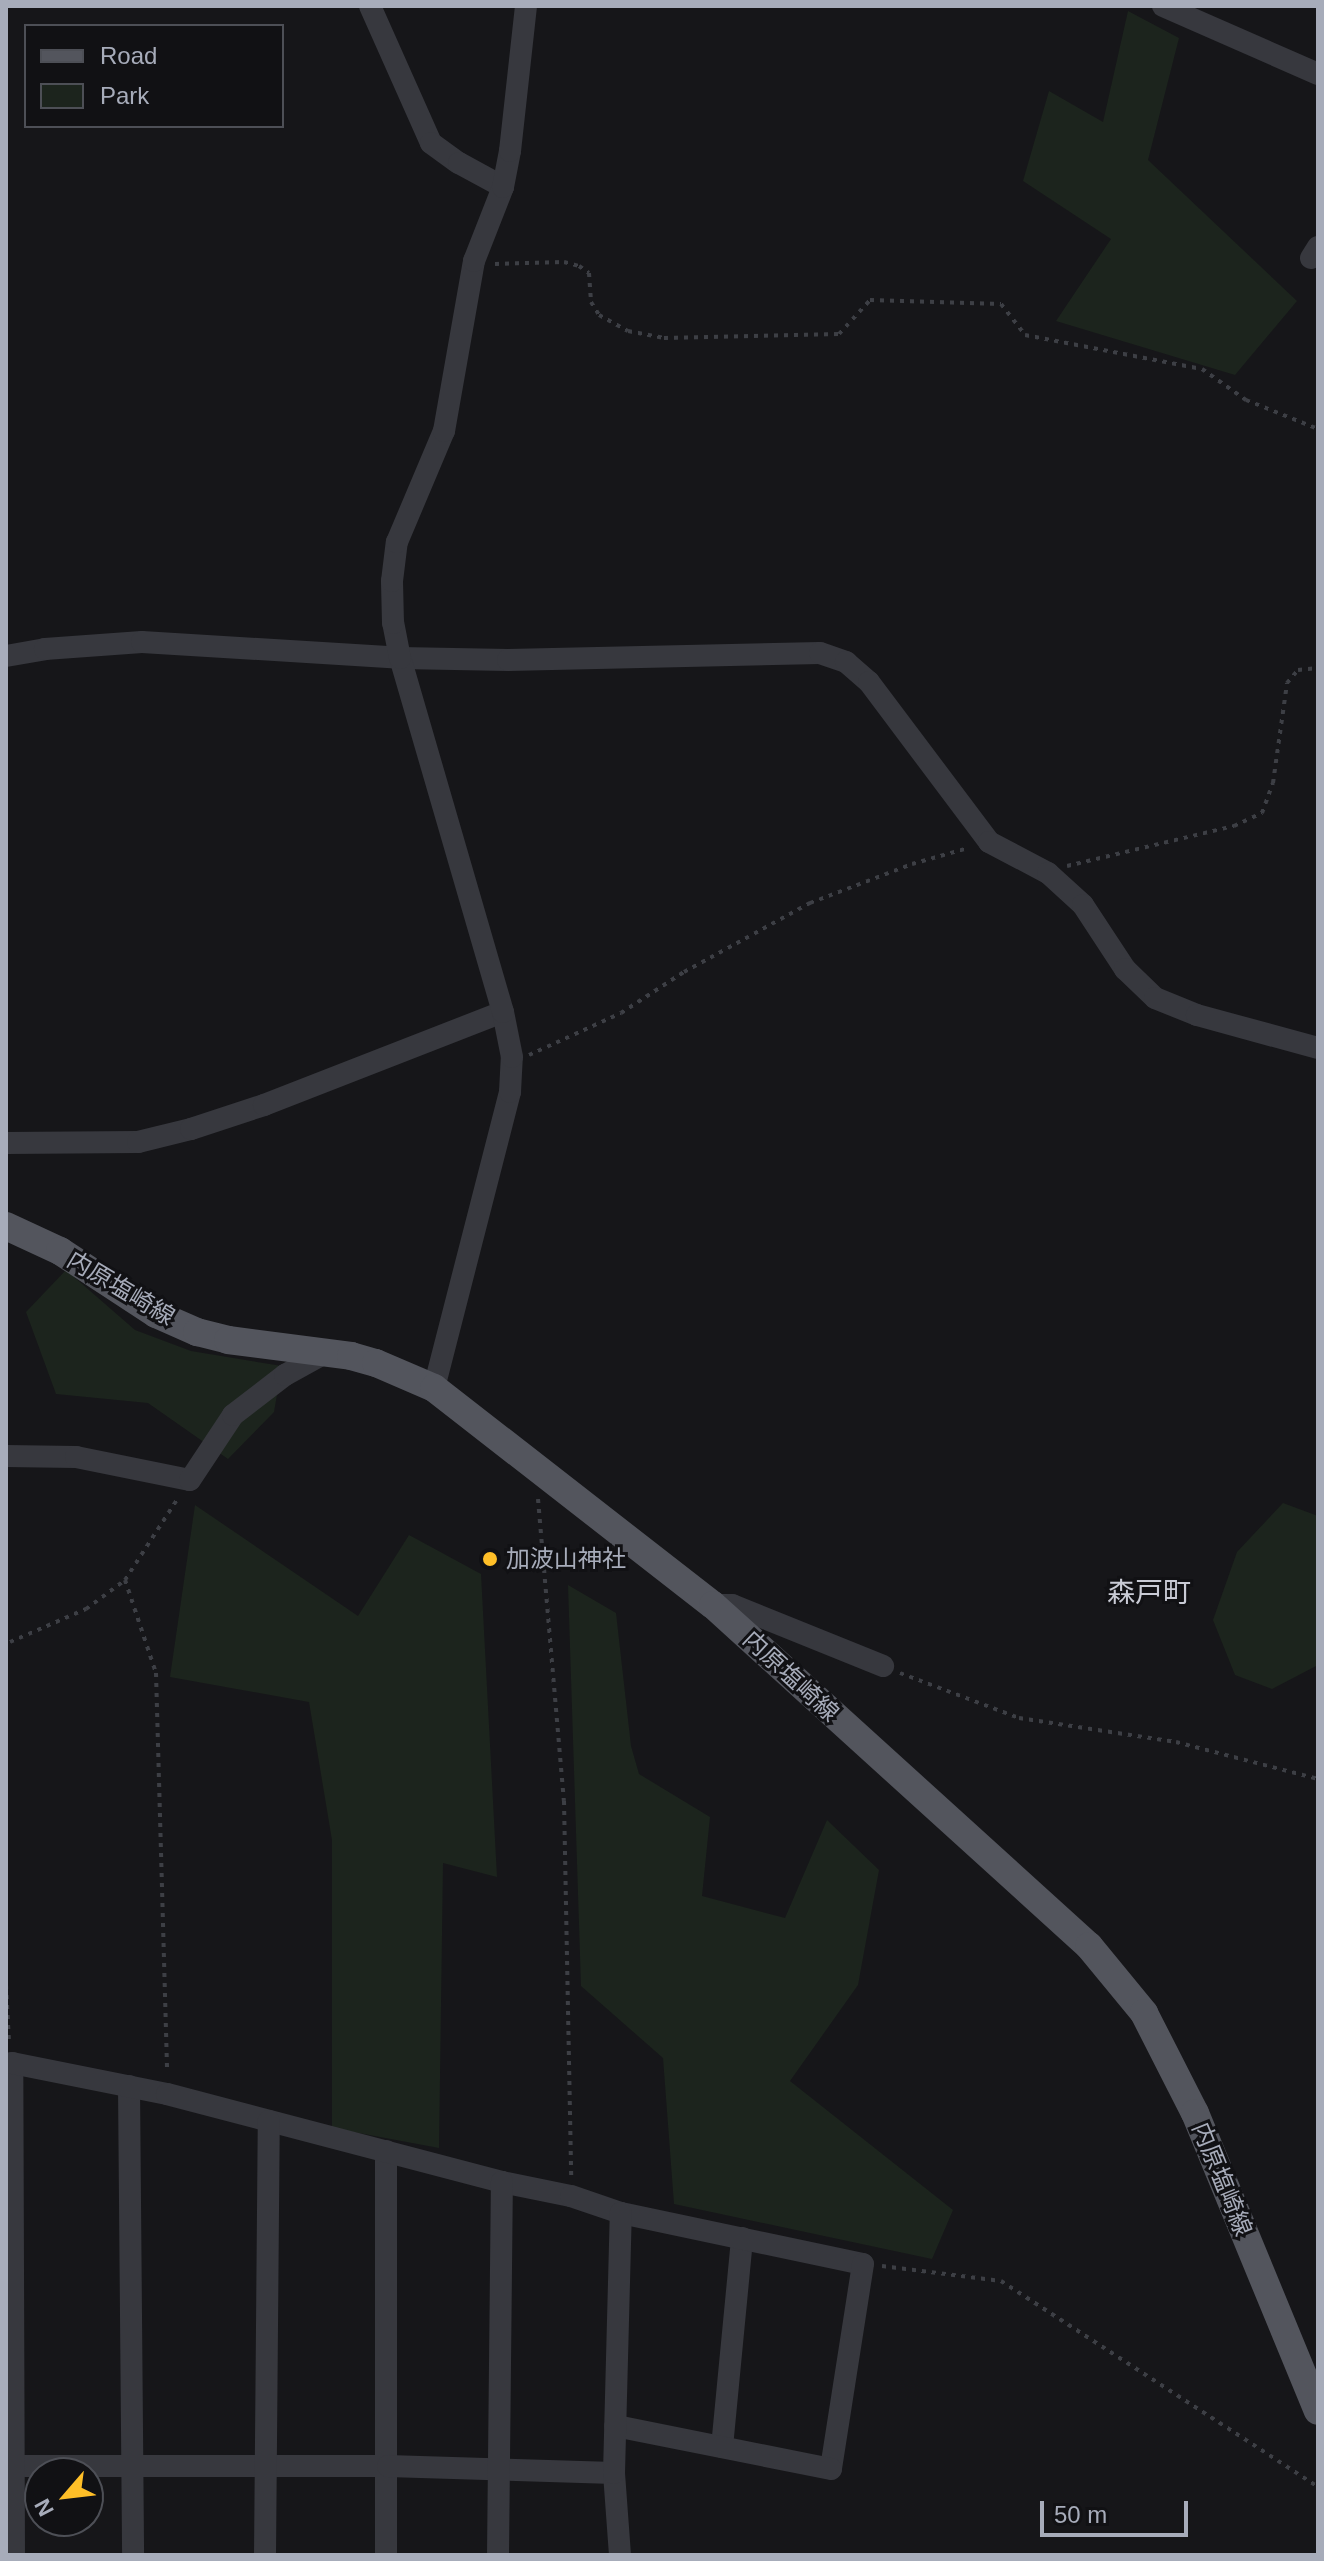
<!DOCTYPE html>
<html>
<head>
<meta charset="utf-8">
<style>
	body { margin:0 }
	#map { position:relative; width:1324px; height:2561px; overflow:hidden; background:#161619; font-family:Arial,"Noto Sans JP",sans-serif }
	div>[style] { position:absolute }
	.green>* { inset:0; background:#1c241d }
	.path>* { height:4px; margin-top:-2px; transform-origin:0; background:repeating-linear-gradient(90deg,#3d3f45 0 4px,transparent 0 10px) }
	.minor>* { height:22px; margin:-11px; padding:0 11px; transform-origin:11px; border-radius:11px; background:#37383e }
	.major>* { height:28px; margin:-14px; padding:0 14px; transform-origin:14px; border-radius:14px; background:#53555d }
	.dots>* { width:22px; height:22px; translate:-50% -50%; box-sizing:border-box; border:4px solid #111114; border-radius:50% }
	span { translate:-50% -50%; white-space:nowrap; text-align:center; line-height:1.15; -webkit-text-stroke:6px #111114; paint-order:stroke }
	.street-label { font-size:24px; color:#a7acba }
	.poi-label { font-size:24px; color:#a7acba }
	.left { translate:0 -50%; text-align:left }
	.quarter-label { font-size:28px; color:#c9cbd5 }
	.frame { position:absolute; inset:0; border:8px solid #a7acba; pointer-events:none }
	.legend { position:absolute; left:24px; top:24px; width:260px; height:104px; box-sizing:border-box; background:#111114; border:2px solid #4d4f56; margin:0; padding:10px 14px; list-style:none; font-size:24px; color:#a7acba }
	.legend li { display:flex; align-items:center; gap:16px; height:40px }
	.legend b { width:40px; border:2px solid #4d4f56 }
	.north { position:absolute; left:24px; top:2457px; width:80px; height:80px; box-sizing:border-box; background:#111114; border:2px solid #4d4f56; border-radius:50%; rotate:242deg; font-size:22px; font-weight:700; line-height:32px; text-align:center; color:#a7acba }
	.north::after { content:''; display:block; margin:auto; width:28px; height:36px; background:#ffbf28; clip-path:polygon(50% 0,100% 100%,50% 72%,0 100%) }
	.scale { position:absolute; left:1040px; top:2501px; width:148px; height:36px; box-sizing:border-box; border:4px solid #a7acba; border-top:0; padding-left:10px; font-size:24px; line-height:28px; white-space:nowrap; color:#a7acba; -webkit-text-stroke:6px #111114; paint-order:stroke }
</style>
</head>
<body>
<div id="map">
	<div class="green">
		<div style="clip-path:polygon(1128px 11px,1179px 38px,1148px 160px,1297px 301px,1235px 375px,1056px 321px,1111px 239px,1023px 181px,1049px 91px,1103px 122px)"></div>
		<div style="clip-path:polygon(66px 1270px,135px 1330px,191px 1351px,282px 1366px,274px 1412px,228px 1459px,148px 1403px,56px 1394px,26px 1312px)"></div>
		<div style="clip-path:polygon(1283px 1503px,1318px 1516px,1318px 1665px,1272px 1689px,1235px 1675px,1213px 1620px,1237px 1552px)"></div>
		<div style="clip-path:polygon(195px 1505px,358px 1616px,409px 1535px,481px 1574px,497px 1877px,443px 1863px,439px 2148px,332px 2128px,332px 1840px,309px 1702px,170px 1677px)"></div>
		<div style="clip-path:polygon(568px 1585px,616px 1613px,631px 1746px,639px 1774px,710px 1817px,702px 1896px,785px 1918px,827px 1820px,879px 1870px,858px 1985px,790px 2081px,953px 2210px,932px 2259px,674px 2204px,663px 2058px,581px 1986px)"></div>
	</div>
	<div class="path">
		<div style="left:495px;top:264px;width:69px;rotate:-1.7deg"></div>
		<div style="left:564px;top:262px;width:16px;rotate:15deg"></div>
		<div style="left:579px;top:266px;width:12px;rotate:35deg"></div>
		<div style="left:589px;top:273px;width:29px;rotate:86deg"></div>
		<div style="left:591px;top:302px;width:15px;rotate:58deg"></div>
		<div style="left:599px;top:315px;width:33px;rotate:29deg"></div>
		<div style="left:628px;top:331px;width:37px;rotate:11deg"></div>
		<div style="left:664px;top:338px;width:175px;rotate:-1.3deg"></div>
		<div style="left:839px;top:334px;width:46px;rotate:-47.6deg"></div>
		<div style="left:870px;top:300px;width:131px;rotate:1.7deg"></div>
		<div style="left:1001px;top:304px;width:39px;rotate:52deg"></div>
		<div style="left:1025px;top:335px;width:180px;rotate:10.9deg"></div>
		<div style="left:1202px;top:369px;width:54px;rotate:35.2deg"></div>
		<div style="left:1246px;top:400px;width:78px;rotate:21.9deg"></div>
		<div style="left:1067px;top:866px;width:172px;rotate:-13.5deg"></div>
		<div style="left:1234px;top:826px;width:31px;rotate:-25deg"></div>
		<div style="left:1262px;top:813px;width:32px;rotate:-70deg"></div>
		<div style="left:1273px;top:783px;width:101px;rotate:-82deg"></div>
		<div style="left:1287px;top:683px;width:17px;rotate:-50deg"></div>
		<div style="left:1298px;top:670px;width:20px;rotate:-6deg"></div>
		<div style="left:529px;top:1055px;width:101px;rotate:-24.5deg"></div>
		<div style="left:621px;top:1013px;width:75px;rotate:-33.1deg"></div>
		<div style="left:684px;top:972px;width:144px;rotate:-28.7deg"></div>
		<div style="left:810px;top:903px;width:109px;rotate:-20.9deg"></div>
		<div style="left:912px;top:864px;width:58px;rotate:-15.9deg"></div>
		<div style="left:538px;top:1499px;width:303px;rotate:85.1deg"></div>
		<div style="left:564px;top:1801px;width:376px;rotate:88.9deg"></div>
		<div style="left:125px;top:1580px;width:98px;rotate:71.6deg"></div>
		<div style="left:156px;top:1673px;width:399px;rotate:88.4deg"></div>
		<div style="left:10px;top:1642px;width:83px;rotate:-23.5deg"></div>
		<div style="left:86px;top:1609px;width:49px;rotate:-36.6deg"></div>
		<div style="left:125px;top:1580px;width:98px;rotate:-57.1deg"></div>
		<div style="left:900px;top:1673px;width:127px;rotate:20.7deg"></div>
		<div style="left:1019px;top:1718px;width:159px;rotate:8.7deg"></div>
		<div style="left:1176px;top:1742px;width:147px;rotate:14.6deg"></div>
		<div style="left:6px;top:1985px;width:57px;rotate:87deg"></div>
		<div style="left:882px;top:2266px;width:120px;rotate:7.2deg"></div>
		<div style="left:1001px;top:2281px;width:378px;rotate:33deg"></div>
	</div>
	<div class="minor">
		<div style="left:370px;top:6px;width:150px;rotate:66deg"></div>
		<div style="left:431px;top:143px;width:34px;rotate:36deg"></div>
		<div style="left:459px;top:163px;width:50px;rotate:28.6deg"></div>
		<div style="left:1163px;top:6px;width:169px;rotate:23.7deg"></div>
		<div style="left:1311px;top:258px;width:13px;rotate:-58deg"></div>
		<div style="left:6px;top:656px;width:40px;rotate:-10deg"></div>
		<div style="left:45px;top:649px;width:97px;rotate:-4.1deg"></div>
		<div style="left:142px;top:642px;width:258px;rotate:3.5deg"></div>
		<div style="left:400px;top:658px;width:108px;rotate:1.1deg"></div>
		<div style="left:508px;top:660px;width:312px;rotate:-1.3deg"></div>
		<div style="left:820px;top:653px;width:28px;rotate:19deg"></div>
		<div style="left:846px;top:662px;width:30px;rotate:41deg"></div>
		<div style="left:869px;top:682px;width:200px;rotate:53.1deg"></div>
		<div style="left:989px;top:842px;width:67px;rotate:27.7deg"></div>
		<div style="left:1048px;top:873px;width:47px;rotate:42.4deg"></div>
		<div style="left:1083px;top:905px;width:77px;rotate:56.7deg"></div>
		<div style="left:1125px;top:969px;width:42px;rotate:44deg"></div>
		<div style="left:1155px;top:998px;width:45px;rotate:22deg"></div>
		<div style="left:1197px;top:1015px;width:125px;rotate:15.3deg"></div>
		<div style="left:6px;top:1143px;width:132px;rotate:-0.4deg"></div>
		<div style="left:138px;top:1142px;width:55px;rotate:-13.8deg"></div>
		<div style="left:191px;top:1129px;width:77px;rotate:-18.2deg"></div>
		<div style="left:264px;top:1105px;width:256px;rotate:-21.3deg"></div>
		<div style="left:434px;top:1388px;width:306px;rotate:-75.6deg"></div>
		<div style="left:510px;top:1092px;width:35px;rotate:-87deg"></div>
		<div style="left:512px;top:1057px;width:46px;rotate:-101.3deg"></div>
		<div style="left:503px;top:1012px;width:369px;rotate:-106.2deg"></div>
		<div style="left:400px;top:658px;width:36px;rotate:-101deg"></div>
		<div style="left:393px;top:623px;width:42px;rotate:-91.4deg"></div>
		<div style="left:392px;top:581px;width:39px;rotate:-83deg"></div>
		<div style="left:397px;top:542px;width:121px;rotate:-67.1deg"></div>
		<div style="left:444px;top:431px;width:173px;rotate:-80deg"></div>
		<div style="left:474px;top:261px;width:79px;rotate:-68.6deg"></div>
		<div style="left:503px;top:187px;width:37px;rotate:-79deg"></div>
		<div style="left:510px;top:151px;width:146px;rotate:-83.7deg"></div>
		<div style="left:6px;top:1456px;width:70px;rotate:0.8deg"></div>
		<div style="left:76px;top:1457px;width:116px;rotate:11.4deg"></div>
		<div style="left:190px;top:1480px;width:78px;rotate:-56.5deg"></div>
		<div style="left:233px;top:1415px;width:66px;rotate:-37.6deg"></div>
		<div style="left:285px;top:1375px;width:48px;rotate:-28.7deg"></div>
		<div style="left:713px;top:1605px;width:19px"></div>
		<div style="left:732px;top:1605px;width:163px;rotate:22deg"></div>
		<div style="left:129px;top:2086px;width:469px;rotate:89.5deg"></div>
		<div style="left:386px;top:2151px;width:404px;rotate:90deg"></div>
		<div style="left:722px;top:2447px;width:210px;rotate:-84.5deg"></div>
		<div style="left:6px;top:2466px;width:382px"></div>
		<div style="left:388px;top:2466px;width:226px;rotate:1.8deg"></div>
		<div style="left:14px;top:2555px;width:492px;rotate:-90.2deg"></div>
		<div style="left:12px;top:2063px;width:158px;rotate:11.3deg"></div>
		<div style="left:167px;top:2094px;width:346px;rotate:14.7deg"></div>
		<div style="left:502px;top:2182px;width:70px;rotate:11.5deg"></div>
		<div style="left:571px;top:2196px;width:53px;rotate:18.8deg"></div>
		<div style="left:621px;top:2213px;width:247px;rotate:11.9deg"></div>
		<div style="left:863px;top:2264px;width:207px;rotate:98.9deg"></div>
		<div style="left:831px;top:2469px;width:220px;rotate:-168.7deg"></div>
		<div style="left:265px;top:2555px;width:434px;rotate:-89.5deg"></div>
		<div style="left:498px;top:2555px;width:373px;rotate:-89.4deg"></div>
		<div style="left:620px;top:2555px;width:82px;rotate:-94.2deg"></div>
		<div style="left:614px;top:2473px;width:260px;rotate:-88.5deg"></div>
	</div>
	<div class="major">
		<div style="left:6px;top:1226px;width:60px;rotate:24.8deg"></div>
		<div style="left:60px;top:1251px;width:115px;rotate:33.3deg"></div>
		<div style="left:156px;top:1314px;width:45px;rotate:23.7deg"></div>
		<div style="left:197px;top:1332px;width:32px;rotate:14deg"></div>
		<div style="left:228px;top:1340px;width:124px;rotate:7.4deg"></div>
		<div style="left:351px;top:1356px;width:26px;rotate:16deg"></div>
		<div style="left:376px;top:1363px;width:63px;rotate:23.3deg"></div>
		<div style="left:434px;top:1388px;width:353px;rotate:37.9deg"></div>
		<div style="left:713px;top:1605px;width:508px;rotate:42.21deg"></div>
		<div style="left:1089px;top:1946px;width:87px;rotate:50.6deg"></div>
		<div style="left:1144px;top:2013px;width:112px;rotate:63deg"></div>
		<div style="left:1195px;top:2113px;width:322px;rotate:67.6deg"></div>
	</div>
	<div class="dots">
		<div style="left:490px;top:1559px;background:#ffbf28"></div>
	</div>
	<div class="street-label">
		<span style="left:121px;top:1288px;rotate:31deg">内原塩崎線</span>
		<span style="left:791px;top:1676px;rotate:43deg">内原塩崎線</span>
		<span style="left:1222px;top:2179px;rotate:68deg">内原塩崎線</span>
	</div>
	<div class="poi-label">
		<span class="left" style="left:506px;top:1559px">加波山神社</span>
	</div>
	<div class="quarter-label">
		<span style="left:1149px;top:1593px">森戸町</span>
	</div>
	<div class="frame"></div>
	<ul class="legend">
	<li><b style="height:10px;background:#53555d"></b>Road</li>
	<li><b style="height:22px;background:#1c241d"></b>Park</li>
	</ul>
	<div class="north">N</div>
	<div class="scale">50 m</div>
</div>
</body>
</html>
